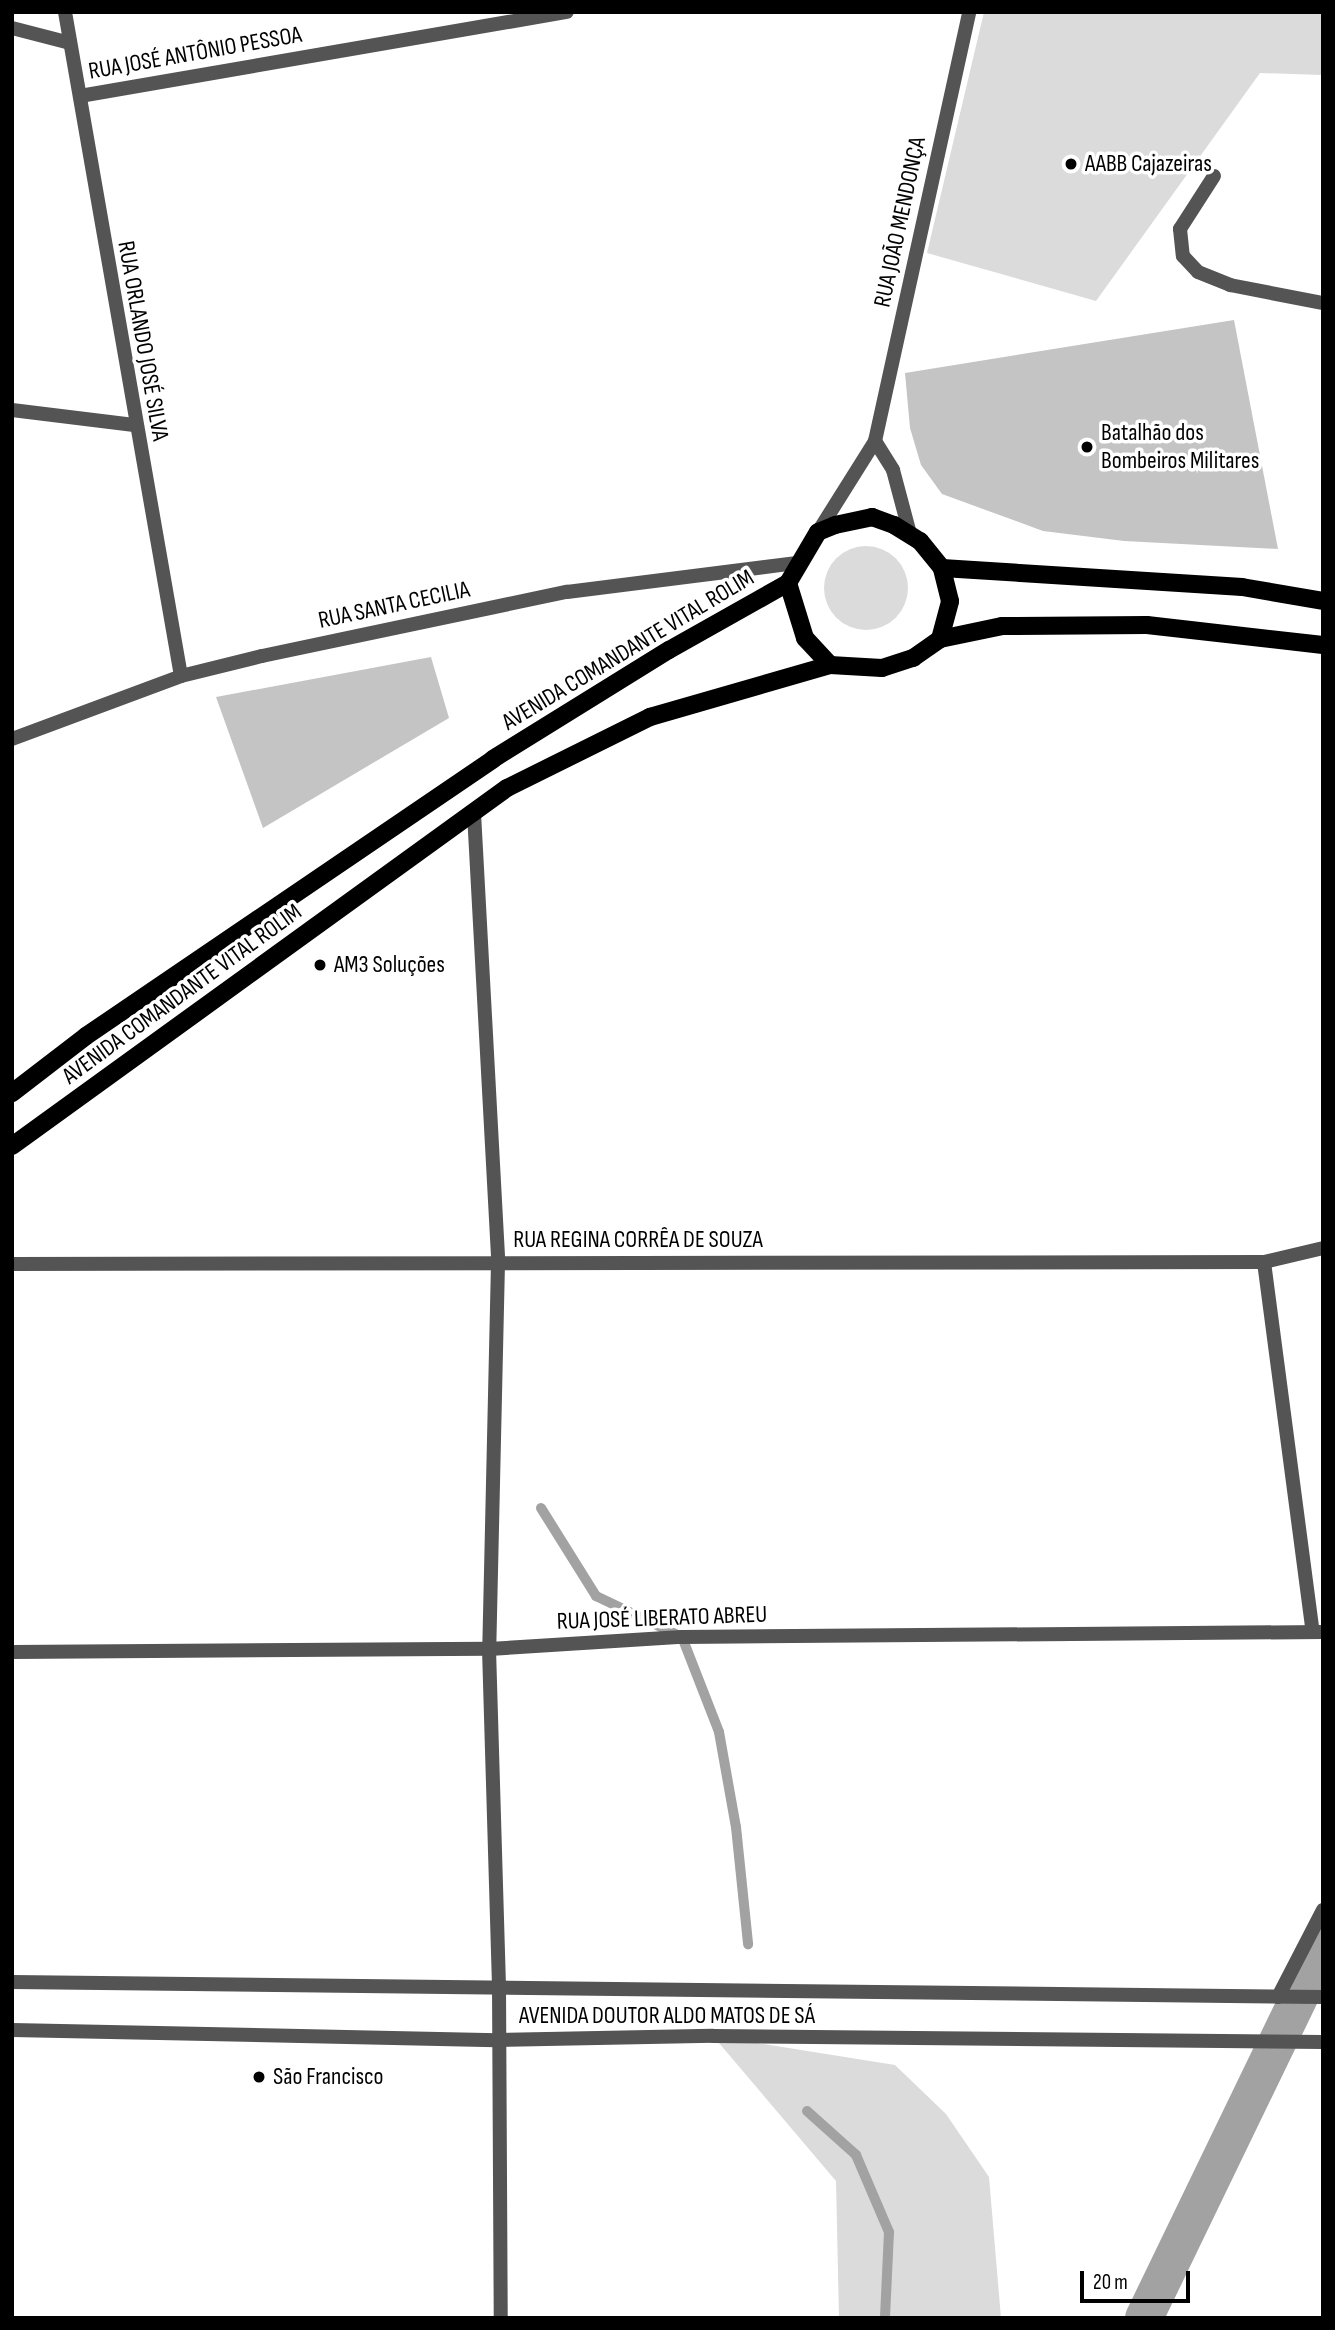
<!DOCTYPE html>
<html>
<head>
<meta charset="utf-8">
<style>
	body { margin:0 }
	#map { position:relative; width:1335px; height:2330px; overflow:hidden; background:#fff; font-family:"Sofia Sans Condensed",sans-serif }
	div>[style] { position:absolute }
	.green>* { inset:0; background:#dbdbdb }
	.round { border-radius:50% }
	.stream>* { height:10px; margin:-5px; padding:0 5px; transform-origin:5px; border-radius:5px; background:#a2a2a2 }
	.canal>* { height:38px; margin:-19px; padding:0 19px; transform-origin:19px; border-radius:19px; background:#a2a2a2 }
	.building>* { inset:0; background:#c4c4c4 }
	.minor>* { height:14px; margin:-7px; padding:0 7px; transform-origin:7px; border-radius:7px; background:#545454 }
	.tertiary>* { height:14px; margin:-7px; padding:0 7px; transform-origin:7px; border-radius:7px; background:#545454 }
	.primary>* { height:18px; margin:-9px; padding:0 9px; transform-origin:9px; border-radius:9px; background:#000 }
	.dots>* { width:19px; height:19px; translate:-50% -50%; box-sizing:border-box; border:4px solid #fff; border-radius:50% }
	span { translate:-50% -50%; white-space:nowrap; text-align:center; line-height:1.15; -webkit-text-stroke:7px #fff; paint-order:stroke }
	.street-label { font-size:24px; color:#000 }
	.poi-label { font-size:24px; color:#000 }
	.left { translate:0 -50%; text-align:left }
	.frame { position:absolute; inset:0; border:14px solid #000; pointer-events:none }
	.scale { position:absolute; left:1080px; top:2271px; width:110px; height:32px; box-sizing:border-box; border:4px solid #000; border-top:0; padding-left:9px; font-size:21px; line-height:24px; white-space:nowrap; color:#000; -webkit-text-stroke:5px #fff; paint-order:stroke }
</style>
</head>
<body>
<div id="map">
	<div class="green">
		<div style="clip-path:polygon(984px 12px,1323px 12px,1323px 75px,1260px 73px,1096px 301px,927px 253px)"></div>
		<div class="round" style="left:824px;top:546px;width:84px;height:84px"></div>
		<div style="clip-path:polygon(713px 2036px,895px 2065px,946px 2114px,989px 2177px,1001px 2318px,839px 2318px,836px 2181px)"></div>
	</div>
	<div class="stream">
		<div style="left:541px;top:1508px;width:104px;rotate:58deg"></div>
		<div style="left:596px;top:1596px;width:95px;rotate:25.5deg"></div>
		<div style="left:682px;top:1637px;width:102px;rotate:68.7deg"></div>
		<div style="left:719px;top:1732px;width:97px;rotate:79.9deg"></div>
		<div style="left:736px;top:1827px;width:118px;rotate:84.1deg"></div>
		<div style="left:807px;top:2111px;width:66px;rotate:41.9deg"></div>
		<div style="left:856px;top:2155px;width:84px;rotate:66.8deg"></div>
		<div style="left:889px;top:2232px;width:86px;rotate:92.7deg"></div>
	</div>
	<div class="canal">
		<div style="left:1144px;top:2318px;width:411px;rotate:-64.2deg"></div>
	</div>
	<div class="building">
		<div style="clip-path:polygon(1234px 320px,1278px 549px,1124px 541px,1043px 531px,942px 494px,921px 465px,910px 428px,905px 373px)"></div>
		<div style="clip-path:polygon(431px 657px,449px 718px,263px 828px,216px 697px)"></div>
	</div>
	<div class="minor">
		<div style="left:65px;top:12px;width:674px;rotate:80.09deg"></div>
		<div style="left:12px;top:28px;width:60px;rotate:14.5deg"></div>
		<div style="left:80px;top:96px;width:494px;rotate:-9.8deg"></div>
		<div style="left:1214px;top:176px;width:63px;rotate:122.7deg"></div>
		<div style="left:1180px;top:229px;width:27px;rotate:84deg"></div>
		<div style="left:1183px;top:256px;width:22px;rotate:47deg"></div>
		<div style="left:1198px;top:272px;width:35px;rotate:22deg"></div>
		<div style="left:1230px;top:285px;width:95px;rotate:11deg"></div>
		<div style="left:12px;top:410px;width:123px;rotate:7deg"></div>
		<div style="left:12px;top:739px;width:180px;rotate:-20.4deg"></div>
		<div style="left:181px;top:676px;width:83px;rotate:-13.9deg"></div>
		<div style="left:262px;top:656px;width:312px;rotate:-11.9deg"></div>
		<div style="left:567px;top:592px;width:232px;rotate:-7.2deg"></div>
		<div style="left:474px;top:813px;width:451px;rotate:86.9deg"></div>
		<div style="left:498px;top:1263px;width:386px;rotate:91.3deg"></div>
		<div style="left:489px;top:1649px;width:337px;rotate:88.3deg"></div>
		<div style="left:499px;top:1986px;width:332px;rotate:89.7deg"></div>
		<div style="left:1264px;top:1262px;width:373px;rotate:82.5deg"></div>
		<div style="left:12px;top:1264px;width:1252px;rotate:-0.09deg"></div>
		<div style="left:1264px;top:1262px;width:61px;rotate:-13.3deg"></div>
		<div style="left:12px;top:1652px;width:477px;rotate:-0.4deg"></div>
		<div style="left:489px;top:1649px;width:193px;rotate:-3.6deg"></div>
		<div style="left:682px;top:1637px;width:641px;rotate:-0.45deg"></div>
		<div style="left:12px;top:1982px;width:1311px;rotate:0.66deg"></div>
		<div style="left:1278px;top:1997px;width:98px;rotate:-62.7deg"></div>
		<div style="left:12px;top:2030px;width:485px;rotate:1.2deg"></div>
		<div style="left:497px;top:2040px;width:216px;rotate:-1.1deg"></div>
		<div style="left:713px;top:2036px;width:610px;rotate:0.56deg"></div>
	</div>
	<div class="tertiary">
		<div style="left:875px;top:441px;width:34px;rotate:58deg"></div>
		<div style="left:893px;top:470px;width:66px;rotate:75.1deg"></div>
		<div style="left:818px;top:532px;width:107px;rotate:-57.9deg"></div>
		<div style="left:875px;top:441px;width:439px;rotate:-77.6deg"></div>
	</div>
	<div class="primary">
		<div style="left:788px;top:583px;width:58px;rotate:72.8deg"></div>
		<div style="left:805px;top:638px;width:37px;rotate:47deg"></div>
		<div style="left:940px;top:639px;width:39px;rotate:-75deg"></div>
		<div style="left:950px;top:601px;width:34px;rotate:-104deg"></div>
		<div style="left:12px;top:1093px;width:93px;rotate:-37.6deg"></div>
		<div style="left:86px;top:1036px;width:492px;rotate:-34.2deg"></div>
		<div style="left:493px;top:759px;width:207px;rotate:-31.8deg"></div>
		<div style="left:669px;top:650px;width:137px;rotate:-29.4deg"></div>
		<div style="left:788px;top:583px;width:59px;rotate:-59.5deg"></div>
		<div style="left:818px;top:532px;width:18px;rotate:-22deg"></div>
		<div style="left:835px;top:525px;width:38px;rotate:-12deg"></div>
		<div style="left:872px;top:517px;width:23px;rotate:20deg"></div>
		<div style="left:894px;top:525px;width:31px;rotate:32deg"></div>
		<div style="left:920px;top:541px;width:35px;rotate:51deg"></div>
		<div style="left:942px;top:568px;width:301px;rotate:3.6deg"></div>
		<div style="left:1242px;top:587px;width:82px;rotate:9.8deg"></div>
		<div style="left:12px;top:1146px;width:611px;rotate:-35.88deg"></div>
		<div style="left:507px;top:788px;width:160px;rotate:-26.4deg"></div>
		<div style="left:650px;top:717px;width:187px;rotate:-16.1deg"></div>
		<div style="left:830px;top:665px;width:52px;rotate:3.3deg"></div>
		<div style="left:882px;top:668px;width:33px;rotate:-18deg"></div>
		<div style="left:913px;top:658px;width:33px;rotate:-35deg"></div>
		<div style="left:940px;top:639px;width:63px;rotate:-11.8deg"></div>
		<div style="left:1002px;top:626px;width:145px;rotate:-0.4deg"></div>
		<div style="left:1147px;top:625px;width:177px;rotate:6.5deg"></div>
	</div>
	<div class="dots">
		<div style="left:1071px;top:164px;background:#000"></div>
		<div style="left:1087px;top:447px;background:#000"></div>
		<div style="left:320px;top:965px;background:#000"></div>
		<div style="left:259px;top:2077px;background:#000"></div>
	</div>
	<div class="street-label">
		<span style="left:195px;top:53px;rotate:-10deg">RUA JOSÉ ANTÔNIO PESSOA</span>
		<span style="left:900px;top:222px;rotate:-78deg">RUA JOÃO MENDONÇA</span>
		<span style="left:143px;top:341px;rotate:80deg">RUA ORLANDO JOSÉ SILVA</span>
		<span style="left:394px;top:605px;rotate:-12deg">RUA SANTA CECILIA</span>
		<span style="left:628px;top:650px;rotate:-31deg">AVENIDA COMANDANTE VITAL ROLIM</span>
		<span style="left:182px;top:994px;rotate:-36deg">AVENIDA COMANDANTE VITAL ROLIM</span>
		<span style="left:638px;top:1240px">RUA REGINA CORRÊA DE SOUZA</span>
		<span style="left:662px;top:1618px;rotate:-2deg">RUA JOSÉ LIBERATO ABREU</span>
		<span style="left:667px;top:2016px">AVENIDA DOUTOR ALDO MATOS DE SÁ</span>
	</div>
	<div class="poi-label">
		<span class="left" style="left:1085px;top:164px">AABB Cajazeiras</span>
		<span class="left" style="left:1101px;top:447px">Batalhão dos<br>Bombeiros Militares</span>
		<span class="left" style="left:334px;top:965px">AM3 Soluções</span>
		<span class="left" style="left:273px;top:2077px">São Francisco</span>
	</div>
	<div class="frame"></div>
	<div class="scale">20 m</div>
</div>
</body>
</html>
